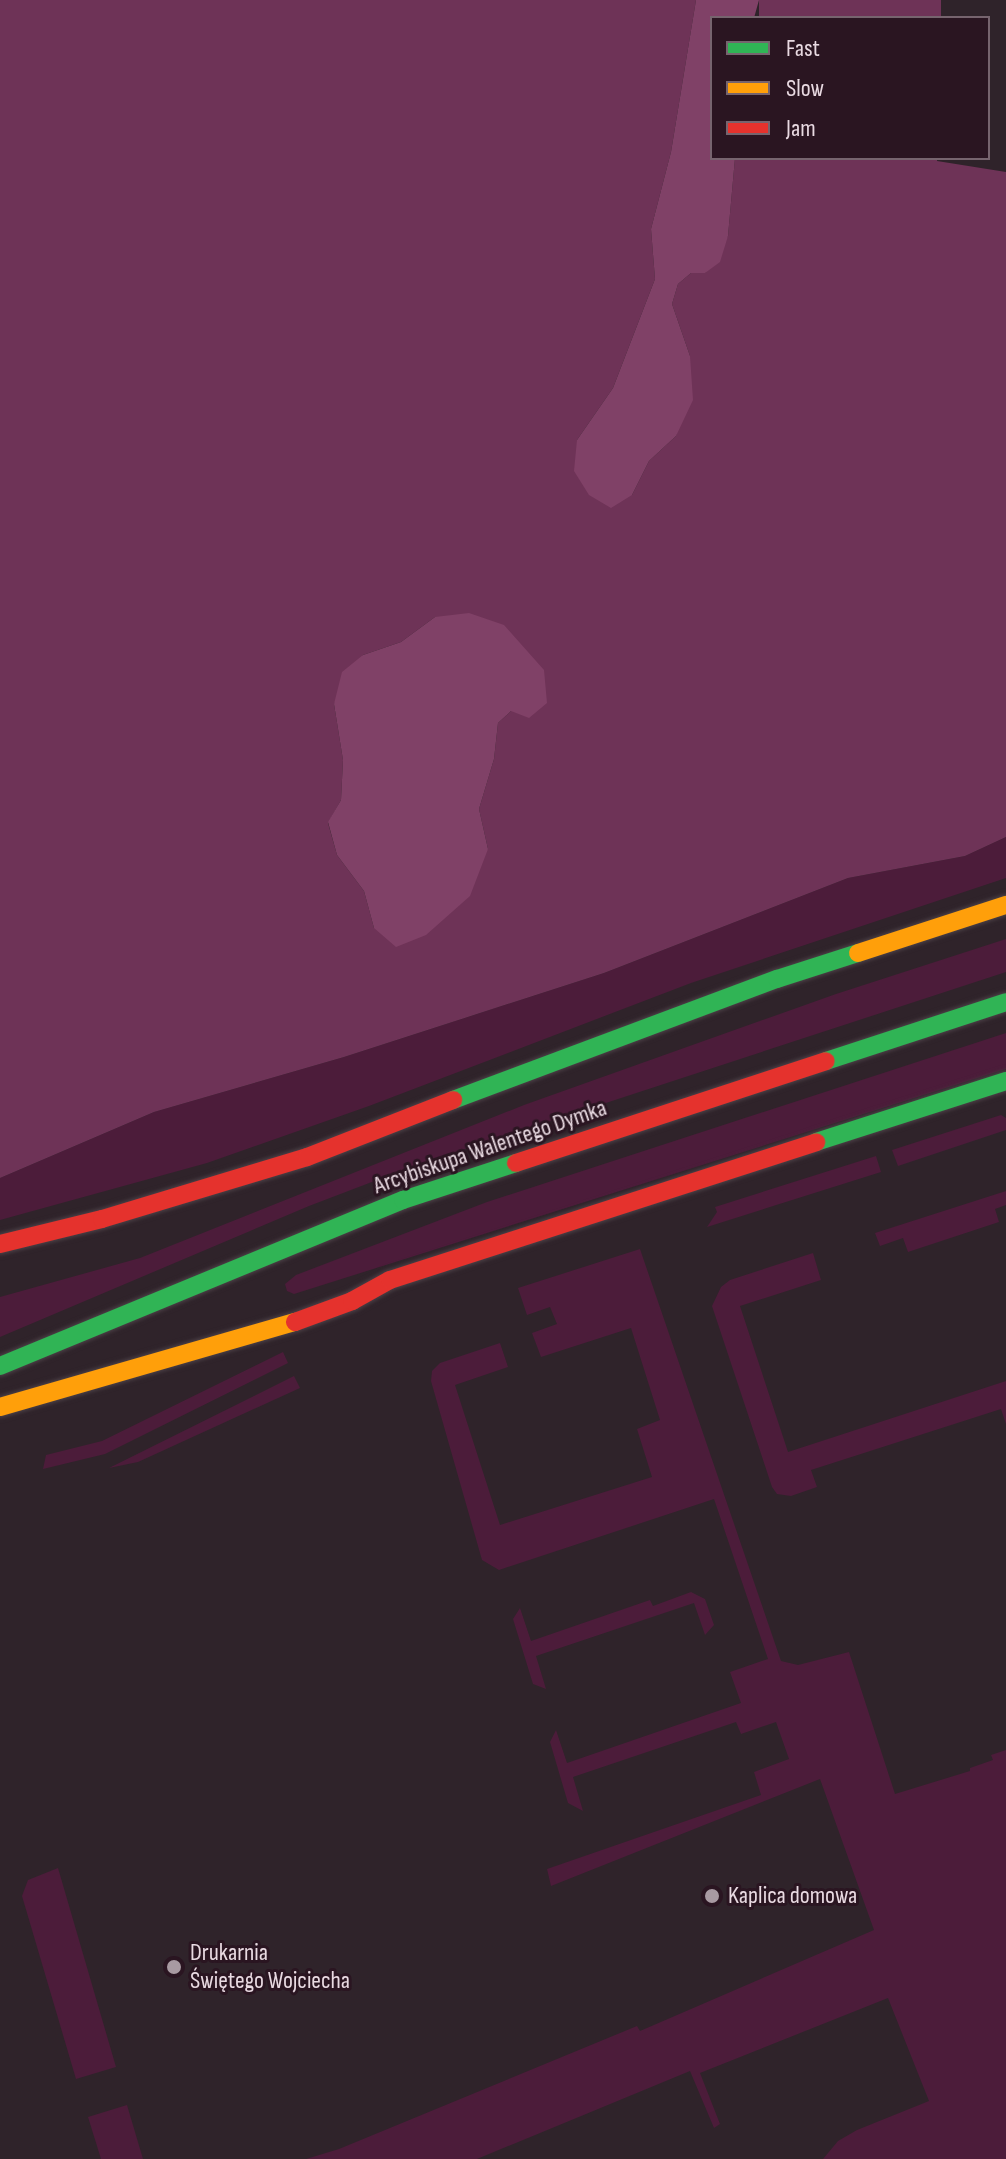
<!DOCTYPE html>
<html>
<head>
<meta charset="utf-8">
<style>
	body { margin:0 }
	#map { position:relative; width:1006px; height:2159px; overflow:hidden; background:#2f232a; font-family:"Sofia Sans Condensed",sans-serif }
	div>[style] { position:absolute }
	.green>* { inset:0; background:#4c1c3a }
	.forest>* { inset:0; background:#6e3357; transform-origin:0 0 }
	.water>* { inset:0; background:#804167 }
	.roads { filter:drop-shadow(0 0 2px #4c4147) drop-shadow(0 0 2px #4c4147) }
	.fast>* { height:18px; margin:-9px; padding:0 9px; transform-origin:9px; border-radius:9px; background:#30b455 }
	.slow>* { height:18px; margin:-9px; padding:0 9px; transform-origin:9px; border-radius:9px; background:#ff9f0a }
	.jam>* { height:18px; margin:-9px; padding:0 9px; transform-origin:9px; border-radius:9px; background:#e5322d }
	.dots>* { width:22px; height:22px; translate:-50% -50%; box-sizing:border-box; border:4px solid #2a1521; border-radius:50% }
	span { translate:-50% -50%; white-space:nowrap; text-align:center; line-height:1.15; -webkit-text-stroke:6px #2a1521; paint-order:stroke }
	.street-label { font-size:24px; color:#e9dae2 }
	.poi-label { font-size:24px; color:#e9dae2 }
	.left { translate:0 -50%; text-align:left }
	.legend { position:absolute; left:710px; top:16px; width:280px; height:144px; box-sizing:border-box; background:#2a1521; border:2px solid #76646e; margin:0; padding:10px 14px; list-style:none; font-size:24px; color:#e9dae2 }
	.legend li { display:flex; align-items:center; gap:16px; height:40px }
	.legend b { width:40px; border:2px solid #76646e }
</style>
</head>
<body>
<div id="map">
	<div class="green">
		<div style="clip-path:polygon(1006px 837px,1006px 878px,691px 983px,369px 1106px,207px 1163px,0 1220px,0 1178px,154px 1112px,344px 1057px,604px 973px,848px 878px,965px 856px)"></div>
		<div style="clip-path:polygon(1006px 939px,1006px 972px,419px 1164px,309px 1206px,0 1337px,0 1297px,140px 1258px,524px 1105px,836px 994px)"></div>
		<div style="clip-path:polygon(1006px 1033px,1006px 1069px,294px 1294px,287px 1291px,285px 1284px,296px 1275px,487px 1202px)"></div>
		<div style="clip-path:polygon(1001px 1115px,1006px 1118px,1006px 1130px,898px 1166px,892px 1150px)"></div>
		<div style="clip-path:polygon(876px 1156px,881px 1172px,707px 1227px,717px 1212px,715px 1207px)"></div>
		<div style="clip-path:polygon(1006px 1191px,1006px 1205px,995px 1209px,999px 1222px,908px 1252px,903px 1238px,880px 1246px,875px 1233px)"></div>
		<div style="clip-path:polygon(640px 1249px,781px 1661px,798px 1665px,849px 1652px,895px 1794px,970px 1771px,970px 1768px,993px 1760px,991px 1755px,1006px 1750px,1006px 2159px,823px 2159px,838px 2141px,857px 2130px,929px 2101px,888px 1998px,700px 2073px,720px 2124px,714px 2128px,690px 2071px,477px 2159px,306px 2159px,339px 2149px,637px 2026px,640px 2031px,874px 1930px,820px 1779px,551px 1886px,547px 1869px,761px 1795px,754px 1772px,789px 1759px,776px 1722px,741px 1734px,736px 1722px,573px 1777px,583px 1811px,568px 1803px,550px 1742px,556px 1730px,567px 1763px,741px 1703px,730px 1672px,768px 1659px,714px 1499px,499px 1570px,482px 1560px,431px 1381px,432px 1371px,440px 1363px,500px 1343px,508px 1367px,455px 1385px,500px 1525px,652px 1477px,637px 1429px,660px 1420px,631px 1328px,541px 1357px,532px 1333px,557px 1324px,550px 1307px,527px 1315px,518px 1288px)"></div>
		<div style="clip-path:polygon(813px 1253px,821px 1280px,740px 1306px,788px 1452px,1006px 1381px,1006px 1424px,1001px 1409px,811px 1470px,817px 1487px,791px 1496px,777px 1494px,772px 1487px,712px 1306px,721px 1287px,730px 1280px)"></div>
		<div style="clip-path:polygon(283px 1352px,288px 1363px,105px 1454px,43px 1469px,46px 1455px,102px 1441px)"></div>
		<div style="clip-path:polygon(294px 1376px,300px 1388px,138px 1462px,109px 1468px)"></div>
		<div style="clip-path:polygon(691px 1592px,705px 1599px,714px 1625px,705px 1635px,694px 1603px,536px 1656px,546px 1689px,533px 1684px,513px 1619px,520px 1608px,531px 1641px,650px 1600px,653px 1606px)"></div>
		<div style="clip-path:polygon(58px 1868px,116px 2067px,76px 2079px,22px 1896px,28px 1880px)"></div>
		<div style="clip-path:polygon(127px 2105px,143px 2159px,101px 2159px,88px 2117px)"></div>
	</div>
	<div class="forest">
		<div style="clip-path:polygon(evenodd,0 0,696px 0,671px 152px,651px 229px,655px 279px,613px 388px,577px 440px,632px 495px,649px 461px,676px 436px,690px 356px,672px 304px,678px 284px,691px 273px,705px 273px,728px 236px,735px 158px,937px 158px,937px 161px,1006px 172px,1006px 837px,965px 856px,848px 878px,604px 973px,344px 1057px,154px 1112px,0 1178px,0 0,435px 617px,511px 711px,498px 723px,494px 759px,479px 809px,488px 849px,374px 928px,364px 891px,337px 855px,328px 823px,341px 800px,343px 760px,334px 704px,363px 655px,401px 642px,435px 617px)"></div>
		<div style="left:759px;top:0;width:182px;height:19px"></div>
	</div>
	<div class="water">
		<div style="clip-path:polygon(696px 0,759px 0,754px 18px,712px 18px,712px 158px,735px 158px,728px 236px,720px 262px,705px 273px,691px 273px,678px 284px,672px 304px,690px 356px,693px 400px,676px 436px,649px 461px,632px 495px,611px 508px,589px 495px,574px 471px,577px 440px,613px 388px,655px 279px,651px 229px,671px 152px)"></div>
		<div style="clip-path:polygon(469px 613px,504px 625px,544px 670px,547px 703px,529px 718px,511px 711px,498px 723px,494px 759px,479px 809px,488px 849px,470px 896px,426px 935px,396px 947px,374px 928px,364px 891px,337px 855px,328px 822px,341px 800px,343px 760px,334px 704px,342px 672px,363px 655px,401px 642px,435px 617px)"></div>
	</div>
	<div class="roads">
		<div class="fast">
			<div style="left:826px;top:1061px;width:189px;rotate:-18.1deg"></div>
			<div style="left:453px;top:1100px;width:346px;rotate:-20.5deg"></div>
			<div style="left:777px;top:979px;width:85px;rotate:-17.8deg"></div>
			<div style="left:816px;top:1142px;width:200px;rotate:-17.8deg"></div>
			<div style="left:0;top:1366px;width:436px;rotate:-22.4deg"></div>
			<div style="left:403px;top:1200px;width:119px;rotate:-18.1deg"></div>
		</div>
		<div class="slow">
			<div style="left:858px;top:953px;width:156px;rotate:-18deg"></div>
			<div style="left:0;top:1407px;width:307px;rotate:-16.1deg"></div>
		</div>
		<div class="jam">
			<div style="left:516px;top:1163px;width:326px;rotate:-18.2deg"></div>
			<div style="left:0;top:1244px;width:105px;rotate:-13.8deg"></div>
			<div style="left:102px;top:1219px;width:214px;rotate:-16.8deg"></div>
			<div style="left:307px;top:1157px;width:157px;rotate:-21.3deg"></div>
			<div style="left:295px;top:1322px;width:61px;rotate:-20.2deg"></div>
			<div style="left:352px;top:1301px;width:43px;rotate:-28.9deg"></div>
			<div style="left:390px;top:1280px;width:448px;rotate:-17.9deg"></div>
		</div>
	</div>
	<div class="dots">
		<div style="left:712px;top:1896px;background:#a89aa2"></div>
		<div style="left:174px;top:1967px;background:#a89aa2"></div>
	</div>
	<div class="street-label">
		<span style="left:490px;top:1147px;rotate:-19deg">Arcybiskupa Walentego Dymka</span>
	</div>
	<div class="poi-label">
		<span class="left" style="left:728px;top:1896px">Kaplica domowa</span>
		<span class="left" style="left:190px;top:1967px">Drukarnia<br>Świętego Wojciecha</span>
	</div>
	<ul class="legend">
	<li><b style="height:10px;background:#30b455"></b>Fast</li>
	<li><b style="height:10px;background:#ff9f0a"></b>Slow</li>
	<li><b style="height:10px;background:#e5322d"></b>Jam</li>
	</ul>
</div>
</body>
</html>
